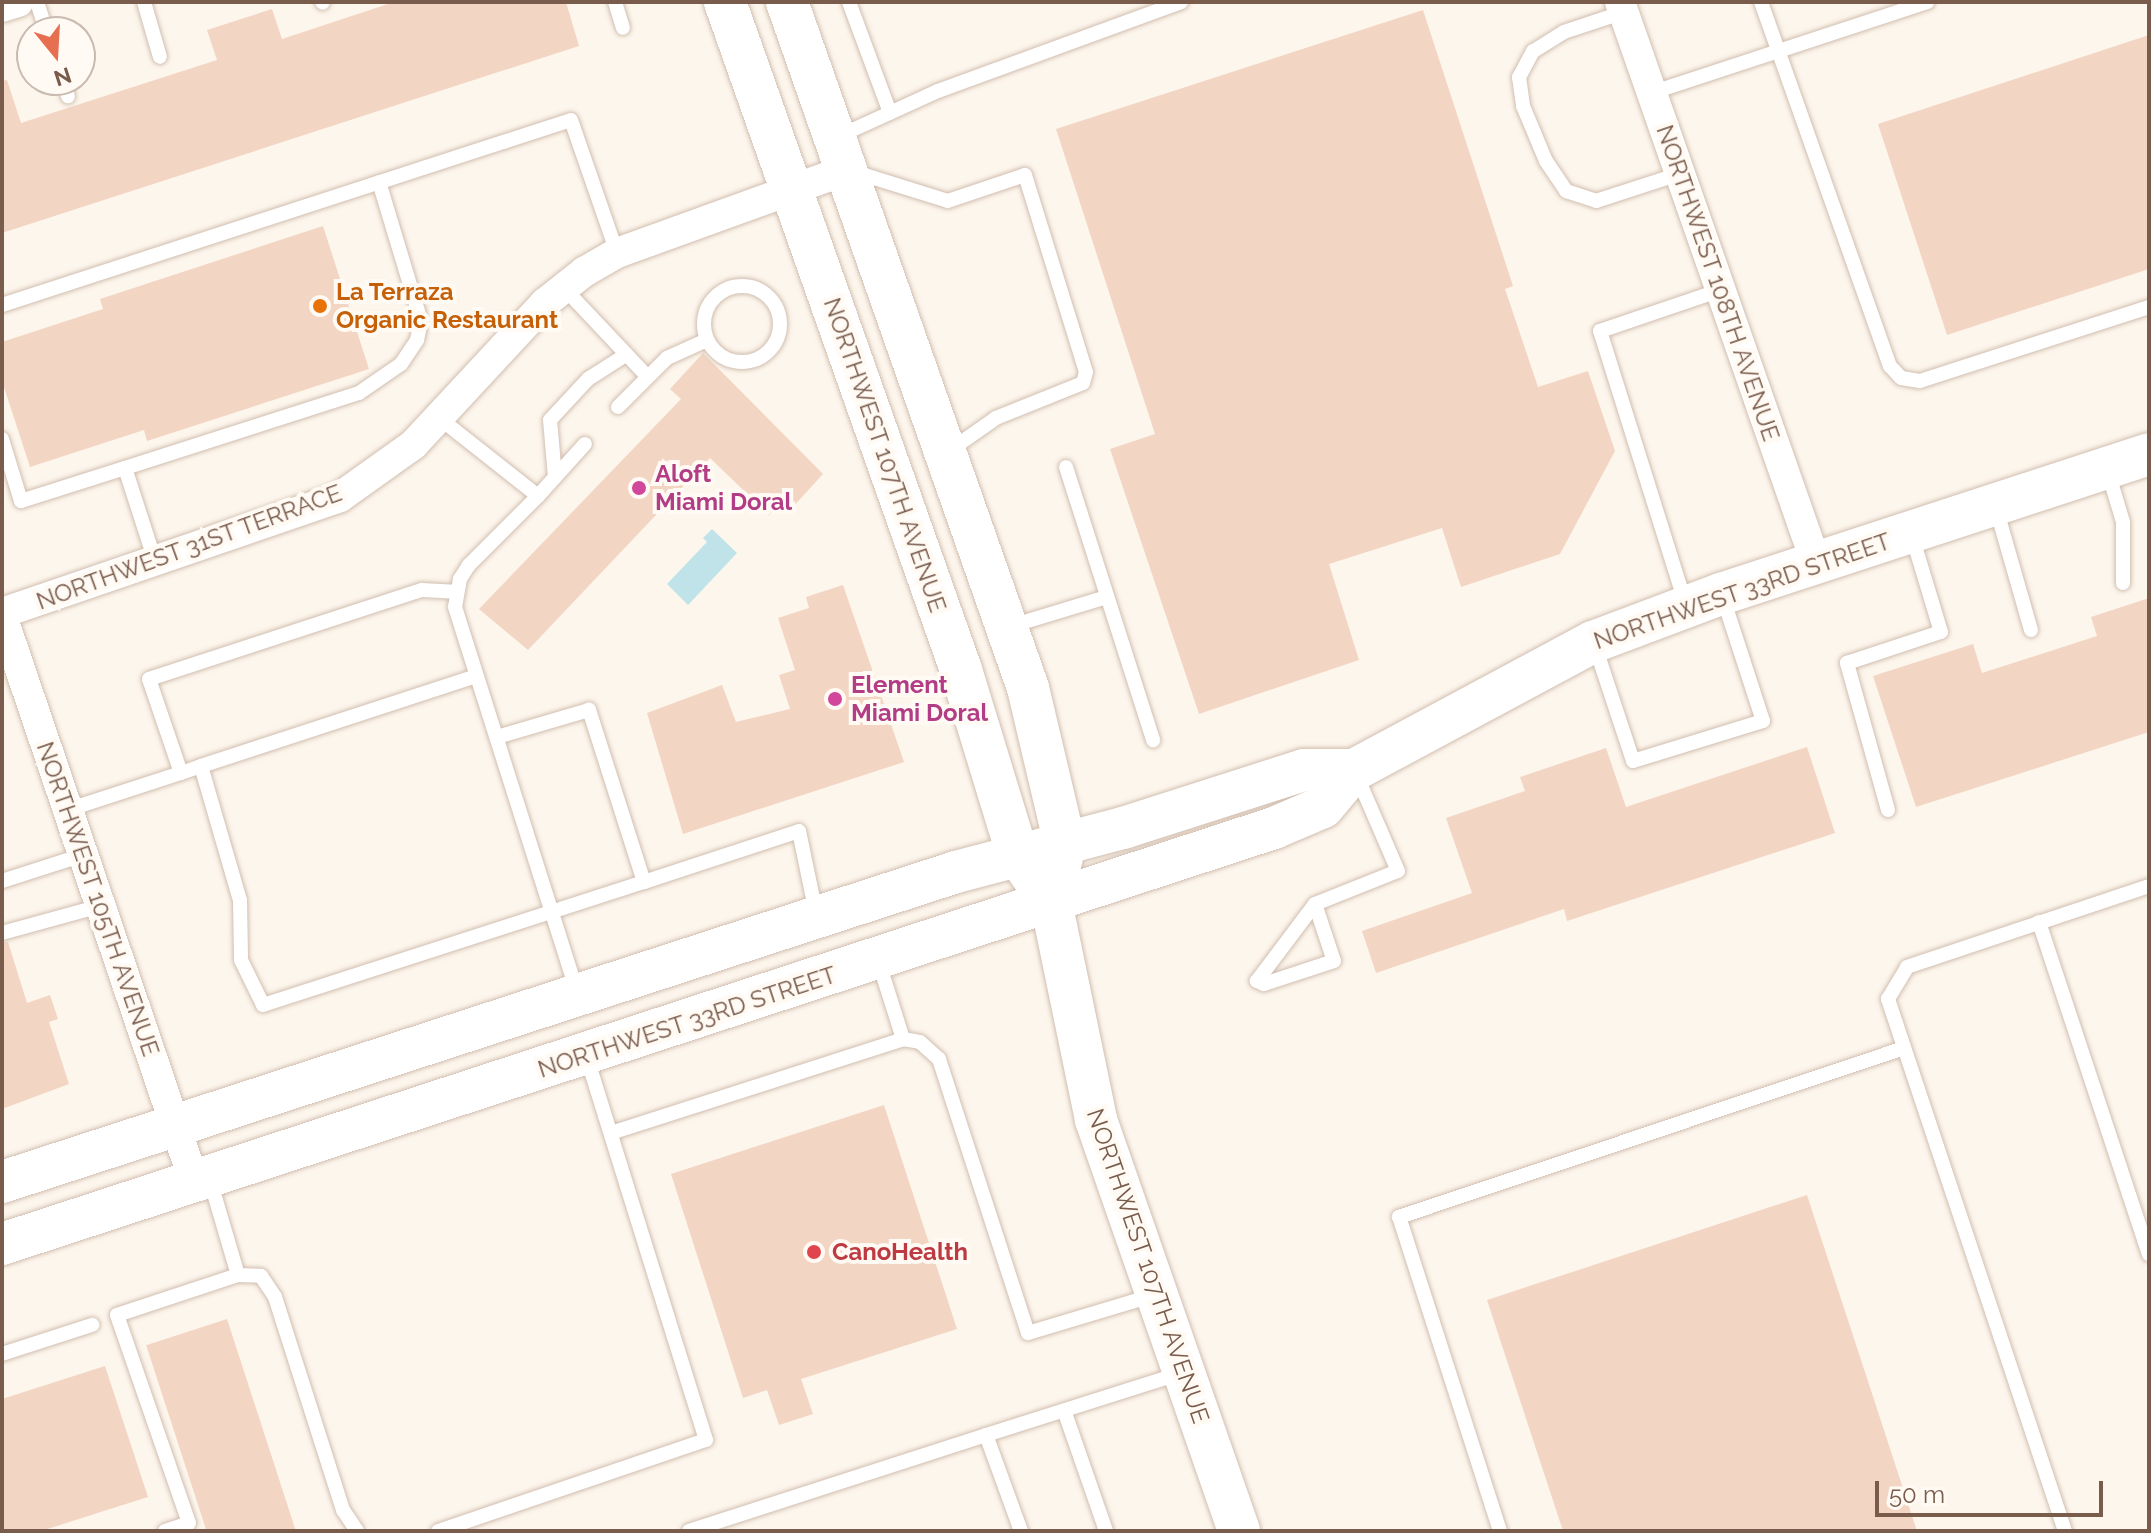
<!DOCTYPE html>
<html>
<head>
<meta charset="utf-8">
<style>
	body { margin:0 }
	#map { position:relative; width:2151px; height:1533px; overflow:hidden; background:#fdf6ec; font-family:Raleway,sans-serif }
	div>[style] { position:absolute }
	.water>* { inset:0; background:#bfe3e8 }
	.building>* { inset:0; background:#f3d5c3; transform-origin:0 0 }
	.roads { filter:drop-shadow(0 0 2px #d1beb0) drop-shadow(0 0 2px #d1beb0) }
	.lane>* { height:14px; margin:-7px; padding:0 7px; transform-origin:7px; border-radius:7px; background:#fff }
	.lane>.ring { margin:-7px; padding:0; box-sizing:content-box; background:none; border:14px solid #fff; border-radius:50% }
	.street>* { height:30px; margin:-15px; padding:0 15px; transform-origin:15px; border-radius:15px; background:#fff }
	.secondary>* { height:42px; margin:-21px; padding:0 21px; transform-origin:21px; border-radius:21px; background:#fff }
	.dots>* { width:22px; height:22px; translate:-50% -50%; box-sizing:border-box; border:4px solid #fffaf3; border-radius:50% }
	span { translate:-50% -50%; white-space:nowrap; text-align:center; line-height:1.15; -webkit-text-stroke:8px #fffaf3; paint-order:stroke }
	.street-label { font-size:24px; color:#7a5c4d }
	.food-label { font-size:24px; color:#c56008; font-weight:700 }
	.left { translate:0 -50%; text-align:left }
	.hotel-label { font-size:24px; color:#b23c85; font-weight:700 }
	.health-label { font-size:24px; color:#be3a42; font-weight:700 }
	.frame { position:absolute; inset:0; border:4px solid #7a5c4d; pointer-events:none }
	.north { position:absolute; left:16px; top:16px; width:80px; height:80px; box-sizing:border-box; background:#fffaf3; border:2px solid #cabbb1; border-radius:50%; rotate:162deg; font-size:22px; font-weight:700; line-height:32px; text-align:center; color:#7a5c4d }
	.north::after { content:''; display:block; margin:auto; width:28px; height:36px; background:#e76f51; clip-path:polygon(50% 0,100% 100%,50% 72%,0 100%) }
	.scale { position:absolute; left:1875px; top:1481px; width:228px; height:36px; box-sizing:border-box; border:4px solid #7a5c4d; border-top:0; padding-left:10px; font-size:24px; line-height:28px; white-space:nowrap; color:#7a5c4d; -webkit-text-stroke:6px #fffaf3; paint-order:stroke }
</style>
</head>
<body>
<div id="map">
	<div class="water">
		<div style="clip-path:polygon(712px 529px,737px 553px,688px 605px,667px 584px,707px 542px,703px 538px)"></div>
	</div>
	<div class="building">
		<div style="clip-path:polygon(394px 2px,566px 2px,579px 46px,2px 233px,2px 81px,7px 80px,21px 123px,217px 60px,207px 30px,272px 9px,282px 39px)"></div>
		<div style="clip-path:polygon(1423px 10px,1513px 286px,1505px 289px,1538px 387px,1588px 371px,1615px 451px,1560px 554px,1461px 587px,1442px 528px,1329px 564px,1359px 660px,1199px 714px,1110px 449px,1155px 434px,1056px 129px)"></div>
		<div style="clip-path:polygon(2149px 35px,2149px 269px,1947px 335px,1878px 124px)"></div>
		<div style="clip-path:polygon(323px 226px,369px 369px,147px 441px,144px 430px,30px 467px,2px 381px,2px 342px,103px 309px,100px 299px)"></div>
		<div style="clip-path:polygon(703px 353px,823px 474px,790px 510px,781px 502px,769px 515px,710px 458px,528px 650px,479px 609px,681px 399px,670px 389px)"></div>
		<div style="clip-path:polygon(843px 585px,904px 762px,683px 834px,647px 713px,722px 685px,736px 722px,790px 709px,779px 675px,795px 670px,778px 618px,809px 608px,806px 597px)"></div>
		<div style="clip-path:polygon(2149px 598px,2149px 732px,1916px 807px,1873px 676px,1973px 644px,1982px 673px,2097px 636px,2091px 617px)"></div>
		<div style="clip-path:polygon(1807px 747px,1835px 833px,1567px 921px,1564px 909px,1376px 973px,1362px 931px,1472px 893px,1446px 818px,1525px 791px,1520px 777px,1606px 748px,1626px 807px)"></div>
		<div style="clip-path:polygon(8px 942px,27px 1003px,50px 995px,58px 1019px,49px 1022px,69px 1084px,2px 1109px,2px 943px)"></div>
		<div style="clip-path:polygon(884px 1105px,957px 1329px,801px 1379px,813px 1414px,779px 1425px,767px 1390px,743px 1398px,671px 1174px)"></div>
		<div style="clip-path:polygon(1807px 1195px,1917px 1531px,1563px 1531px,1487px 1300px)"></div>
		<div style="left:227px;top:1319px;width:223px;height:85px;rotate:72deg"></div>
		<div style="clip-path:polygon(105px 1366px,148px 1497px,41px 1531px,2px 1531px,2px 1399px)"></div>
	</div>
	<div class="roads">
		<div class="lane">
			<div style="left:37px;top:2px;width:32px;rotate:72deg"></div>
			<div style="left:144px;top:2px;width:57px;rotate:73.8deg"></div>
			<div style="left:322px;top:2px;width:1px;rotate:45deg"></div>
			<div style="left:615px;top:2px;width:27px;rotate:73deg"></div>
			<div style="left:849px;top:2px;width:118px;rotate:69.7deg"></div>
			<div style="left:1761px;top:2px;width:386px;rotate:70.5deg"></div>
			<div style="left:1890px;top:366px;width:16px;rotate:47deg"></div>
			<div style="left:1901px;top:378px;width:19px;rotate:9deg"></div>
			<div style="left:1920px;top:381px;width:241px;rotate:-17.9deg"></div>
			<div style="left:1624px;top:12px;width:63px;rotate:161.6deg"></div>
			<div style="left:1564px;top:32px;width:36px;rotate:148deg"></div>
			<div style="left:1533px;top:51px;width:30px;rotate:118deg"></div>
			<div style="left:1519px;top:77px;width:29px;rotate:82deg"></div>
			<div style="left:1523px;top:106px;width:60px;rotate:67.3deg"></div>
			<div style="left:1546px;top:161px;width:36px;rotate:56deg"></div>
			<div style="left:1566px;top:191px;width:32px;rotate:18deg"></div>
			<div style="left:1596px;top:201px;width:87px;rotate:-18deg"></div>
			<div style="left:63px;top:80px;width:17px;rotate:73deg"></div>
			<div style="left:1651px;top:93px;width:291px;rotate:-18.2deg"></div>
			<div style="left:847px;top:142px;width:10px;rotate:-84deg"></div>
			<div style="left:848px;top:132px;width:99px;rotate:-24.5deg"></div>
			<div style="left:938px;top:91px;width:259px;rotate:-20.1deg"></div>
			<div style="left:855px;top:172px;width:97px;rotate:17.3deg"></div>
			<div style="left:948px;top:201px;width:81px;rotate:-18.7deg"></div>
			<div style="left:1025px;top:175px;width:206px;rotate:72.8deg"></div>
			<div style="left:1086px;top:372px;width:11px;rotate:105deg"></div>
			<div style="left:1083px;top:383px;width:94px;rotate:158.1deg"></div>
			<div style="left:996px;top:418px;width:57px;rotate:144.9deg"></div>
			<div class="ring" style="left:704px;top:286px;width:62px;height:62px"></div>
			<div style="left:563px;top:287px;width:122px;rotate:46.7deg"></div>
			<div style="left:2px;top:305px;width:598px;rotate:-18.01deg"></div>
			<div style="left:571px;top:120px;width:141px;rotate:70.9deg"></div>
			<div style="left:618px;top:407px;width:69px;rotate:-45deg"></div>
			<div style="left:667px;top:358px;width:44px;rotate:-24.2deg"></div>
			<div style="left:438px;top:417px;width:127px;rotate:38.3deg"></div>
			<div style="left:538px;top:496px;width:98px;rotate:135deg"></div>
			<div style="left:469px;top:565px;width:17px;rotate:123deg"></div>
			<div style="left:460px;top:579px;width:28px;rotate:100deg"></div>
			<div style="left:455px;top:607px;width:403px;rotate:72.4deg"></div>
			<div style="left:2px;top:439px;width:65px;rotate:73deg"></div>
			<div style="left:21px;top:501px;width:109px;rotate:-17.6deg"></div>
			<div style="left:125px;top:468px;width:98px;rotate:72.1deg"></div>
			<div style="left:1066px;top:467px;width:287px;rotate:72.3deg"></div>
			<div style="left:125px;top:468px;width:246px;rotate:-17.8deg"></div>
			<div style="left:359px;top:393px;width:51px;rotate:-34.6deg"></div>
			<div style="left:401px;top:364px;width:29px;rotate:-56deg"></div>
			<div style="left:417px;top:340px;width:19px;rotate:-78deg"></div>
			<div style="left:421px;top:321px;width:145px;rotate:-106.8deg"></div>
			<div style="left:2108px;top:472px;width:52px;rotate:73.3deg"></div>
			<div style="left:2123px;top:522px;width:61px;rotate:90deg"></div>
			<div style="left:555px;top:477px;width:57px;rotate:-95deg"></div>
			<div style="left:550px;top:420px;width:56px;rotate:-47.2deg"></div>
			<div style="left:588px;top:379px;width:43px;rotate:-32.6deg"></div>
			<div style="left:538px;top:496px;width:70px;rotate:-47.9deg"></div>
			<div style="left:1996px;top:508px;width:127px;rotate:74deg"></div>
			<div style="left:1685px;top:602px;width:284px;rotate:-107.4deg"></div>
			<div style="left:1600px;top:331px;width:128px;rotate:-18.7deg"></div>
			<div style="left:1008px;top:627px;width:103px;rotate:-16.9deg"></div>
			<div style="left:1595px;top:646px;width:121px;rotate:71.7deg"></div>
			<div style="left:1633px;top:761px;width:136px;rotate:-17.1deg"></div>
			<div style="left:1763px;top:721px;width:129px;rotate:-108deg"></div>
			<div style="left:201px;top:766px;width:290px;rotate:-18.1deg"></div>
			<div style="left:181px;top:773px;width:21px;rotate:-19deg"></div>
			<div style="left:201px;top:766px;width:140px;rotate:73.8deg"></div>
			<div style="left:240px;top:900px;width:60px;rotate:89deg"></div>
			<div style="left:241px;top:960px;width:50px;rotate:63.9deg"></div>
			<div style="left:263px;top:1005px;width:400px;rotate:-17.9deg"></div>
			<div style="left:644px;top:882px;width:181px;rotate:-107.7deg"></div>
			<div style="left:589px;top:710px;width:96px;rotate:163.6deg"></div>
			<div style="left:67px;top:810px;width:120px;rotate:-18deg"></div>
			<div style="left:181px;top:773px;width:99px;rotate:-108.8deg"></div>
			<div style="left:149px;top:679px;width:287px;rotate:-18.1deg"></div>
			<div style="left:422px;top:590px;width:33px;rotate:3deg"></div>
			<div style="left:1888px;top:810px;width:153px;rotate:-105.6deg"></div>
			<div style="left:1847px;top:663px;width:99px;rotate:-18.3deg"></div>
			<div style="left:1941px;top:632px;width:100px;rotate:-106.8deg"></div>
			<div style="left:2px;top:881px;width:85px;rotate:-17.8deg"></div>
			<div style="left:644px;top:882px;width:163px;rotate:-18.2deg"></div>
			<div style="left:799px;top:831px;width:84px;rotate:78.3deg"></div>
			<div style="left:1315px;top:904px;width:60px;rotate:71.6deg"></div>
			<div style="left:1334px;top:961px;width:74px;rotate:161.8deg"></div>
			<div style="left:1264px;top:984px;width:8px;rotate:-157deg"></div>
			<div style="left:1257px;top:981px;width:96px;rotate:-53deg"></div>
			<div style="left:1315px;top:904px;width:89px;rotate:-21.7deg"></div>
			<div style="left:1398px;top:871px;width:106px;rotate:-113.4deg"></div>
			<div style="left:2039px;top:922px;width:350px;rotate:71.7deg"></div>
			<div style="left:2px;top:933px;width:102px;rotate:-15.4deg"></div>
			<div style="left:878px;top:960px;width:83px;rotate:72.4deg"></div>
			<div style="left:903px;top:1039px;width:17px;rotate:10deg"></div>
			<div style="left:920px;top:1042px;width:25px;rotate:42deg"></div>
			<div style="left:939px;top:1059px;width:288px;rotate:72deg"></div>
			<div style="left:1028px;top:1333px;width:133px;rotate:-16.7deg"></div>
			<div style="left:611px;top:1133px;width:307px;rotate:-17.8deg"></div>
			<div style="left:210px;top:1180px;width:99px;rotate:73.6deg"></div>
			<div style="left:2px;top:1354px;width:95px;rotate:-17.9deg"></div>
			<div style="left:1065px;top:1413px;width:125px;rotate:70.8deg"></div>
			<div style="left:165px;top:1531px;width:25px;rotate:-18deg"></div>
			<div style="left:189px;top:1523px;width:220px;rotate:-109.1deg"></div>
			<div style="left:117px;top:1315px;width:127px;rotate:-18.3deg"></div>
			<div style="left:238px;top:1275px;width:23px;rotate:2deg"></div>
			<div style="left:261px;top:1276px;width:25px;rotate:56deg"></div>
			<div style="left:275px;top:1297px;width:224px;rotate:72.3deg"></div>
			<div style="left:343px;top:1510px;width:25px;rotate:56deg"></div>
			<div style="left:438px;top:1531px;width:283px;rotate:-18.8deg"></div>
			<div style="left:706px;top:1440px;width:403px;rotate:-107.3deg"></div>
			<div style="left:689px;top:1531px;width:312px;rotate:-17.9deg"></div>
			<div style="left:1021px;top:1531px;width:102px;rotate:-110deg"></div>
			<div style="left:986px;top:1435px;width:206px;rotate:-17.6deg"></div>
			<div style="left:1500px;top:1531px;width:330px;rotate:-107.8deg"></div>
			<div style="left:1399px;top:1217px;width:529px;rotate:-18.5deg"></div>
			<div style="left:2065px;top:1531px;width:561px;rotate:-108.4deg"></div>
			<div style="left:1888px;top:999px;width:37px;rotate:-59deg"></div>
			<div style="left:1907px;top:967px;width:255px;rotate:-18.5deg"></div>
		</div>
		<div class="street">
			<div style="left:1620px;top:2px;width:594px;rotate:70.74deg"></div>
			<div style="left:2px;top:7px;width:17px;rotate:-17deg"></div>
			<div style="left:2px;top:613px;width:357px;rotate:-18.9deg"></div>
			<div style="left:340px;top:497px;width:90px;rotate:-35.5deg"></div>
			<div style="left:413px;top:445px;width:194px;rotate:-47.1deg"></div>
			<div style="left:545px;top:303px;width:50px;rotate:-38.5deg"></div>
			<div style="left:584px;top:272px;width:38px;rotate:-30deg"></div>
			<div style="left:617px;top:253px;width:244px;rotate:-19.9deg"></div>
			<div style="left:2px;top:616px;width:597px;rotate:71.23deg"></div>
		</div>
		<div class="secondary">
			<div style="left:725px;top:2px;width:708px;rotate:70.54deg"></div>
			<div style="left:961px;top:670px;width:195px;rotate:73deg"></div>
			<div style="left:1018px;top:856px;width:28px;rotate:55deg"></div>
			<div style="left:787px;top:2px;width:727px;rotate:70.64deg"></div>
			<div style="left:1028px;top:688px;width:161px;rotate:76.7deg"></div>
			<div style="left:1065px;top:845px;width:59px;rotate:103.8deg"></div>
			<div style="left:1051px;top:902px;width:223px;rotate:78.3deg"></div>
			<div style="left:1096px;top:1120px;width:435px;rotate:70.8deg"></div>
			<div style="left:2px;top:1182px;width:1003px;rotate:-18deg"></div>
			<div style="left:956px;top:872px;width:173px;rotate:-14.8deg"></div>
			<div style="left:1123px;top:828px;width:190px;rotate:-17.8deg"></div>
			<div style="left:1304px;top:770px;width:50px"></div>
			<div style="left:2px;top:1244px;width:1338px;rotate:-18.11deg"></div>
			<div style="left:1274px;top:828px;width:53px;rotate:-23.2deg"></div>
			<div style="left:1323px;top:807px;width:48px;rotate:-50deg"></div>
			<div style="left:1354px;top:770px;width:271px;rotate:-28.2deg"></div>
			<div style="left:1593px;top:642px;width:137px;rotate:-20.6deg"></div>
			<div style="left:1721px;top:594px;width:450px;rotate:-18.1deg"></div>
		</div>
	</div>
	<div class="dots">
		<div style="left:320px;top:306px;background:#e8710a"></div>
		<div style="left:639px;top:488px;background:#d1479c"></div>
		<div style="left:835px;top:699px;background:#d1479c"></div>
		<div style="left:814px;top:1252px;background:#e0444e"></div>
	</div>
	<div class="street-label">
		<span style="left:1718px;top:283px;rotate:71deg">NORTHWEST 108TH AVENUE</span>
		<span style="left:885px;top:455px;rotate:71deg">NORTHWEST 107TH AVENUE</span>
		<span style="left:189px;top:547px;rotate:-20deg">NORTHWEST 31ST TERRACE</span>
		<span style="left:1742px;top:591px;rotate:-19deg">NORTHWEST 33RD STREET</span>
		<span style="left:98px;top:899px;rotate:71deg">NORTHWEST 105TH AVENUE</span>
		<span style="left:687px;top:1022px;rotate:-18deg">NORTHWEST 33RD STREET</span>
		<span style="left:1148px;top:1266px;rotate:71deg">NORTHWEST 107TH AVENUE</span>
	</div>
	<div class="food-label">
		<span class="left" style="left:336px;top:306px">La Terraza<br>Organic Restaurant</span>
	</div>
	<div class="hotel-label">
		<span class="left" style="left:655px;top:488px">Aloft<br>Miami Doral</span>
		<span class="left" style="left:851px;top:699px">Element<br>Miami Doral</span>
	</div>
	<div class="health-label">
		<span class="left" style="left:832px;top:1252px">CanoHealth</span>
	</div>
	<div class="frame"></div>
	<div class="north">N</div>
	<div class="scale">50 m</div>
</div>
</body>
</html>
